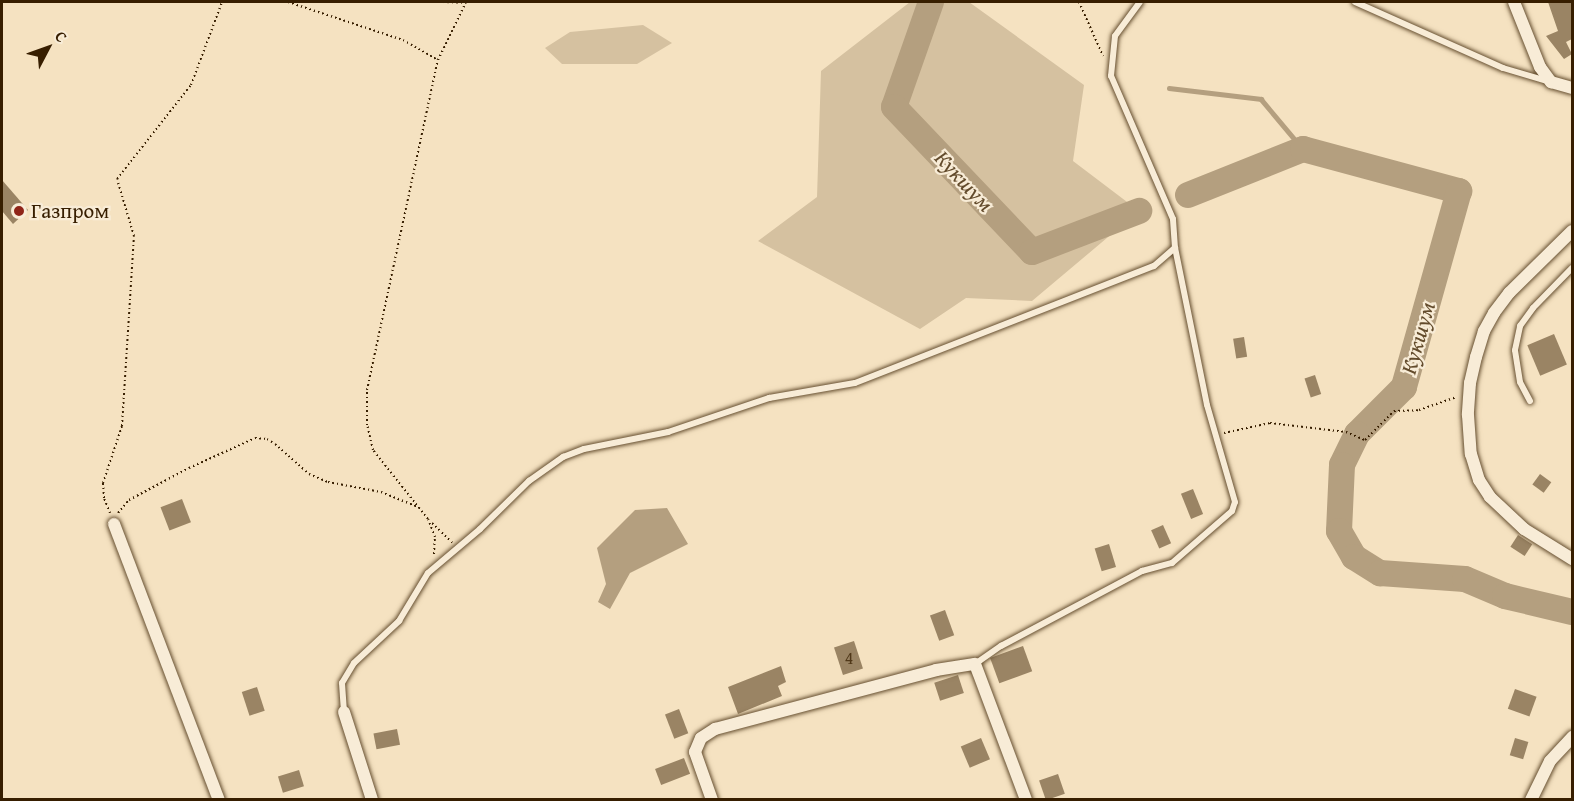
<!DOCTYPE html>
<html>
<head>
<meta charset="utf-8">
<style>
	body { margin:0 }
	#map { position:relative; width:1574px; height:801px; overflow:hidden; background:#f5e2c1; font-family:"Gentium Book Plus",serif }
	div>[style] { position:absolute }
	.green>* { inset:0; background:#d5c1a0 }
	.water>* { inset:0; background:#b49f7f }
	.stream>* { height:4.5px; margin:-2.25px; padding:0 2.25px; transform-origin:2.25px; border-radius:2.25px; background:#b49f7f }
	.river>* { height:26px; margin:-13px; padding:0 13px; transform-origin:13px; border-radius:13px; background:#b49f7f }
	.building>* { inset:0; background:#9a8464; transform-origin:0 0 }
	.path>* { height:2px; margin-top:-1px; transform-origin:0; background:repeating-linear-gradient(90deg,#371e00 0 1.5px,transparent 0 4.5px) }
	.roads { filter:drop-shadow(0 0 2px #664f30) drop-shadow(0 0 2px #664f30) }
	.lane>* { height:6px; margin:-3px; padding:0 3px; transform-origin:3px; border-radius:3px; background:#f8ecd7 }
	.street>* { height:12px; margin:-6px; padding:0 6px; transform-origin:6px; border-radius:6px; background:#f8ecd7 }
	.dots>* { width:16px; height:16px; translate:-50% -50%; box-sizing:border-box; border:3px solid #f8ecd7; border-radius:50% }
	span { translate:-50% -50%; white-space:nowrap; text-align:center; line-height:1.15; -webkit-text-stroke:4.5px #f8ecd7; paint-order:stroke }
	.number-label { font-size:18px; color:#503819 }
	.number-label span { -webkit-text-stroke-width:0 }
	.poi-label { font-size:21px; color:#371e00 }
	.left { translate:0 -50%; text-align:left }
	.water-label { font-size:22px; color:#634b2c; font-style:italic }
	.frame { position:absolute; inset:0; border:3px solid #371e00; pointer-events:none }
	.north { position:absolute; left:18px; top:18px; width:60px; height:60px; -webkit-text-stroke:4px #f8ecd7; paint-order:stroke; rotate:49deg; font-size:16px; font-weight:700; line-height:24px; text-align:center; color:#371e00 }
	.north::after { content:''; display:block; margin:auto; width:21px; height:27px; background:#371e00; clip-path:polygon(50% 0,100% 100%,50% 72%,0 100%) }
</style>
</head>
<body>
<div id="map">
	<div class="green">
		<div style="clip-path:polygon(910px 2px,969px 2px,1084px 85px,1073px 161px,1139px 211px,1032px 301px,966px 298px,920px 329px,758px 241px,817px 197px,821px 71px)"></div>
		<div style="clip-path:polygon(643px 25px,672px 43px,637px 64px,562px 64px,545px 48px,570px 32px)"></div>
	</div>
	<div class="water">
		<div style="clip-path:polygon(667px 508px,688px 544px,630px 573px,610px 609px,598px 602px,606px 584px,597px 548px,635px 510px)"></div>
	</div>
	<div class="stream">
		<div style="left:1169px;top:88px;width:93px;rotate:6.8deg"></div>
		<div style="left:1261px;top:99px;width:65px;rotate:50deg"></div>
	</div>
	<div class="river">
		<div style="left:931px;top:2px;width:111px;rotate:109.4deg"></div>
		<div style="left:894px;top:107px;width:200px;rotate:46.4deg"></div>
		<div style="left:1032px;top:252px;width:115px;rotate:-21deg"></div>
		<div style="left:1188px;top:195px;width:124px;rotate:-21.8deg"></div>
		<div style="left:1303px;top:149px;width:162px;rotate:15.1deg"></div>
		<div style="left:1459px;top:191px;width:204px;rotate:105.7deg"></div>
		<div style="left:1404px;top:387px;width:66px;rotate:135deg"></div>
		<div style="left:1357px;top:434px;width:34px;rotate:116deg"></div>
		<div style="left:1342px;top:465px;width:66px;rotate:92.6deg"></div>
		<div style="left:1339px;top:531px;width:30px;rotate:60deg"></div>
		<div style="left:1354px;top:557px;width:31px;rotate:32deg"></div>
		<div style="left:1380px;top:573px;width:85px;rotate:4deg"></div>
		<div style="left:1465px;top:579px;width:43px;rotate:23deg"></div>
		<div style="left:1505px;top:596px;width:69px;rotate:13.4deg"></div>
	</div>
	<div class="building">
		<div style="clip-path:polygon(1548px 2px,1572px 2px,1572px 39px,1566px 42px,1572px 54px,1564px 59px,1546px 36px,1558px 31px)"></div>
		<div style="clip-path:polygon(2px 180px,28px 210px,13px 224px,2px 211px)"></div>
		<div style="left:1554px;top:334px;width:33px;height:29px;rotate:67deg"></div>
		<div style="left:1244px;top:337px;width:20px;height:11px;rotate:81deg"></div>
		<div style="left:1315px;top:375px;width:20px;height:11px;rotate:72deg"></div>
		<div style="left:1540px;top:474px;width:14px;height:13px;rotate:36deg"></div>
		<div style="left:1193px;top:489px;width:27px;height:13px;rotate:68deg"></div>
		<div style="left:182px;top:499px;width:25px;height:23px;rotate:69deg"></div>
		<div style="left:1163px;top:525px;width:20px;height:13px;rotate:66deg"></div>
		<div style="left:1518px;top:535px;width:17px;height:14px;rotate:33deg"></div>
		<div style="left:1109px;top:544px;width:24px;height:15px;rotate:73deg"></div>
		<div style="left:945px;top:610px;width:27px;height:16px;rotate:70deg"></div>
		<div style="left:854px;top:641px;width:29px;height:21px;rotate:72deg"></div>
		<div style="left:1023px;top:646px;width:27px;height:35px;rotate:70deg"></div>
		<div style="clip-path:polygon(781px 666px,786px 682px,778px 686px,782px 696px,738px 714px,728px 687px)"></div>
		<div style="left:958px;top:675px;width:19px;height:25px;rotate:72deg"></div>
		<div style="left:257px;top:687px;width:25px;height:16px;rotate:72deg"></div>
		<div style="left:1515px;top:689px;width:23px;height:21px;rotate:20deg"></div>
		<div style="left:679px;top:709px;width:26px;height:15px;rotate:69deg"></div>
		<div style="left:397px;top:729px;width:16px;height:24px;rotate:79deg"></div>
		<div style="left:981px;top:738px;width:23px;height:22px;rotate:67deg"></div>
		<div style="left:1515px;top:738px;width:14px;height:18px;rotate:17deg"></div>
		<div style="left:684px;top:758px;width:17px;height:31px;rotate:69deg"></div>
		<div style="left:299px;top:770px;width:17px;height:22px;rotate:73deg"></div>
		<div style="left:1058px;top:774px;width:21px;height:20px;rotate:71deg"></div>
	</div>
	<div class="path">
		<div style="left:288px;top:2px;width:121px;rotate:18.3deg"></div>
		<div style="left:403px;top:40px;width:40px;rotate:29.7deg"></div>
		<div style="left:443px;top:2px;width:23px;rotate:2deg"></div>
		<div style="left:1079px;top:2px;width:59px;rotate:66deg"></div>
		<div style="left:1224px;top:433px;width:47px;rotate:-12.3deg"></div>
		<div style="left:1270px;top:423px;width:77px;rotate:6.8deg"></div>
		<div style="left:1346px;top:432px;width:21px;rotate:23deg"></div>
		<div style="left:1365px;top:440px;width:41px;rotate:-45deg"></div>
		<div style="left:1394px;top:411px;width:25px;rotate:-2deg"></div>
		<div style="left:1419px;top:410px;width:39px;rotate:-19deg"></div>
		<div style="left:110px;top:513px;width:16px;rotate:-112deg"></div>
		<div style="left:104px;top:498px;width:15px;rotate:-94deg"></div>
		<div style="left:103px;top:483px;width:60px;rotate:-71.6deg"></div>
		<div style="left:122px;top:426px;width:190px;rotate:-86.4deg"></div>
		<div style="left:134px;top:236px;width:59px;rotate:-106.6deg"></div>
		<div style="left:117px;top:179px;width:120px;rotate:-51.8deg"></div>
		<div style="left:191px;top:85px;width:89px;rotate:-69.5deg"></div>
		<div style="left:118px;top:513px;width:17px;rotate:-50deg"></div>
		<div style="left:129px;top:500px;width:68px;rotate:-28.1deg"></div>
		<div style="left:189px;top:468px;width:72px;rotate:-24.4deg"></div>
		<div style="left:255px;top:438px;width:12px;rotate:5deg"></div>
		<div style="left:267px;top:439px;width:9px;rotate:32deg"></div>
		<div style="left:275px;top:444px;width:45px;rotate:41.4deg"></div>
		<div style="left:309px;top:474px;width:21px;rotate:23deg"></div>
		<div style="left:328px;top:482px;width:54px;rotate:10.7deg"></div>
		<div style="left:381px;top:492px;width:40px;rotate:22deg"></div>
		<div style="left:432px;top:523px;width:28px;rotate:44deg"></div>
		<div style="left:434px;top:554px;width:17px;rotate:-87deg"></div>
		<div style="left:435px;top:537px;width:19px;rotate:-111deg"></div>
		<div style="left:428px;top:519px;width:88px;rotate:-128.6deg"></div>
		<div style="left:373px;top:450px;width:26px;rotate:-103deg"></div>
		<div style="left:367px;top:425px;width:35px;rotate:-90deg"></div>
		<div style="left:367px;top:390px;width:338px;rotate:-77.9deg"></div>
		<div style="left:438px;top:60px;width:64px;rotate:-64.2deg"></div>
	</div>
	<div class="roads">
		<div class="lane">
			<div style="left:1355px;top:2px;width:162px;rotate:24deg"></div>
			<div style="left:1503px;top:68px;width:49px;rotate:16.6deg"></div>
			<div style="left:1530px;top:401px;width:21px;rotate:-118deg"></div>
			<div style="left:1520px;top:382px;width:32px;rotate:-99deg"></div>
			<div style="left:1515px;top:350px;width:25px;rotate:-78deg"></div>
			<div style="left:1520px;top:326px;width:22px;rotate:-54deg"></div>
			<div style="left:1533px;top:308px;width:56px;rotate:-45.7deg"></div>
			<div style="left:975px;top:664px;width:32px;rotate:-35deg"></div>
			<div style="left:1001px;top:646px;width:160px;rotate:-28deg"></div>
			<div style="left:1142px;top:571px;width:31px;rotate:-15deg"></div>
			<div style="left:1172px;top:563px;width:79px;rotate:-40.9deg"></div>
			<div style="left:1232px;top:511px;width:9px;rotate:-72deg"></div>
			<div style="left:1235px;top:502px;width:101px;rotate:-106.1deg"></div>
			<div style="left:1207px;top:405px;width:160px;rotate:-101.5deg"></div>
			<div style="left:1175px;top:248px;width:29px;rotate:-94deg"></div>
			<div style="left:1173px;top:219px;width:156px;rotate:-113.4deg"></div>
			<div style="left:1111px;top:76px;width:40px;rotate:-84.3deg"></div>
			<div style="left:1115px;top:36px;width:42px;rotate:-53.7deg"></div>
			<div style="left:344px;top:712px;width:29px;rotate:-94deg"></div>
			<div style="left:342px;top:683px;width:23px;rotate:-59deg"></div>
			<div style="left:354px;top:663px;width:62px;rotate:-43deg"></div>
			<div style="left:399px;top:621px;width:56px;rotate:-58.9deg"></div>
			<div style="left:428px;top:573px;width:68px;rotate:-40.2deg"></div>
			<div style="left:480px;top:529px;width:69px;rotate:-44.4deg"></div>
			<div style="left:529px;top:481px;width:42px;rotate:-35.2deg"></div>
			<div style="left:563px;top:457px;width:22px;rotate:-21deg"></div>
			<div style="left:584px;top:449px;width:86px;rotate:-11.4deg"></div>
			<div style="left:668px;top:432px;width:107px;rotate:-18.6deg"></div>
			<div style="left:769px;top:398px;width:87px;rotate:-9.9deg"></div>
			<div style="left:855px;top:383px;width:321px;rotate:-21.4deg"></div>
			<div style="left:1154px;top:266px;width:28px;rotate:-41deg"></div>
		</div>
		<div class="street">
			<div style="left:1514px;top:2px;width:70px;rotate:68.2deg"></div>
			<div style="left:1540px;top:67px;width:19px;rotate:54deg"></div>
			<div style="left:1551px;top:82px;width:22px;rotate:16deg"></div>
			<div style="left:1572px;top:231px;width:88px;rotate:135.5deg"></div>
			<div style="left:1509px;top:293px;width:25px;rotate:127deg"></div>
			<div style="left:1494px;top:313px;width:21px;rotate:119deg"></div>
			<div style="left:1484px;top:331px;width:27px;rotate:107deg"></div>
			<div style="left:1476px;top:357px;width:27px;rotate:103deg"></div>
			<div style="left:1470px;top:383px;width:32px;rotate:94deg"></div>
			<div style="left:1468px;top:415px;width:39px;rotate:86deg"></div>
			<div style="left:1471px;top:454px;width:27px;rotate:73deg"></div>
			<div style="left:1479px;top:480px;width:20px;rotate:57deg"></div>
			<div style="left:1490px;top:497px;width:47px;rotate:43.3deg"></div>
			<div style="left:1524px;top:529px;width:57px;rotate:32deg"></div>
			<div style="left:114px;top:524px;width:295px;rotate:69.2deg"></div>
			<div style="left:344px;top:712px;width:92px;rotate:72.3deg"></div>
			<div style="left:712px;top:800px;width:51px;rotate:-109.5deg"></div>
			<div style="left:695px;top:752px;width:15px;rotate:-67deg"></div>
			<div style="left:701px;top:738px;width:17px;rotate:-33deg"></div>
			<div style="left:715px;top:729px;width:229px;rotate:-14.9deg"></div>
			<div style="left:936px;top:670px;width:39px;rotate:-9deg"></div>
			<div style="left:975px;top:664px;width:145px;rotate:69.4deg"></div>
			<div style="left:1531px;top:800px;width:43px;rotate:-64deg"></div>
			<div style="left:1550px;top:761px;width:33px;rotate:-47deg"></div>
		</div>
	</div>
	<div class="dots">
		<div style="left:19px;top:211px;background:#8f2418"></div>
	</div>
	<div class="number-label">
		<span style="left:849px;top:658px">4</span>
	</div>
	<div class="poi-label">
		<span class="left" style="left:31px;top:211px">Газпром</span>
	</div>
	<div class="water-label">
		<span style="left:964px;top:181px;rotate:47deg">Кукшум</span>
		<span style="left:1418px;top:338px;rotate:-74deg">Кукшум</span>
	</div>
	<div class="frame"></div>
	<div class="north">С</div>
</div>
</body>
</html>
